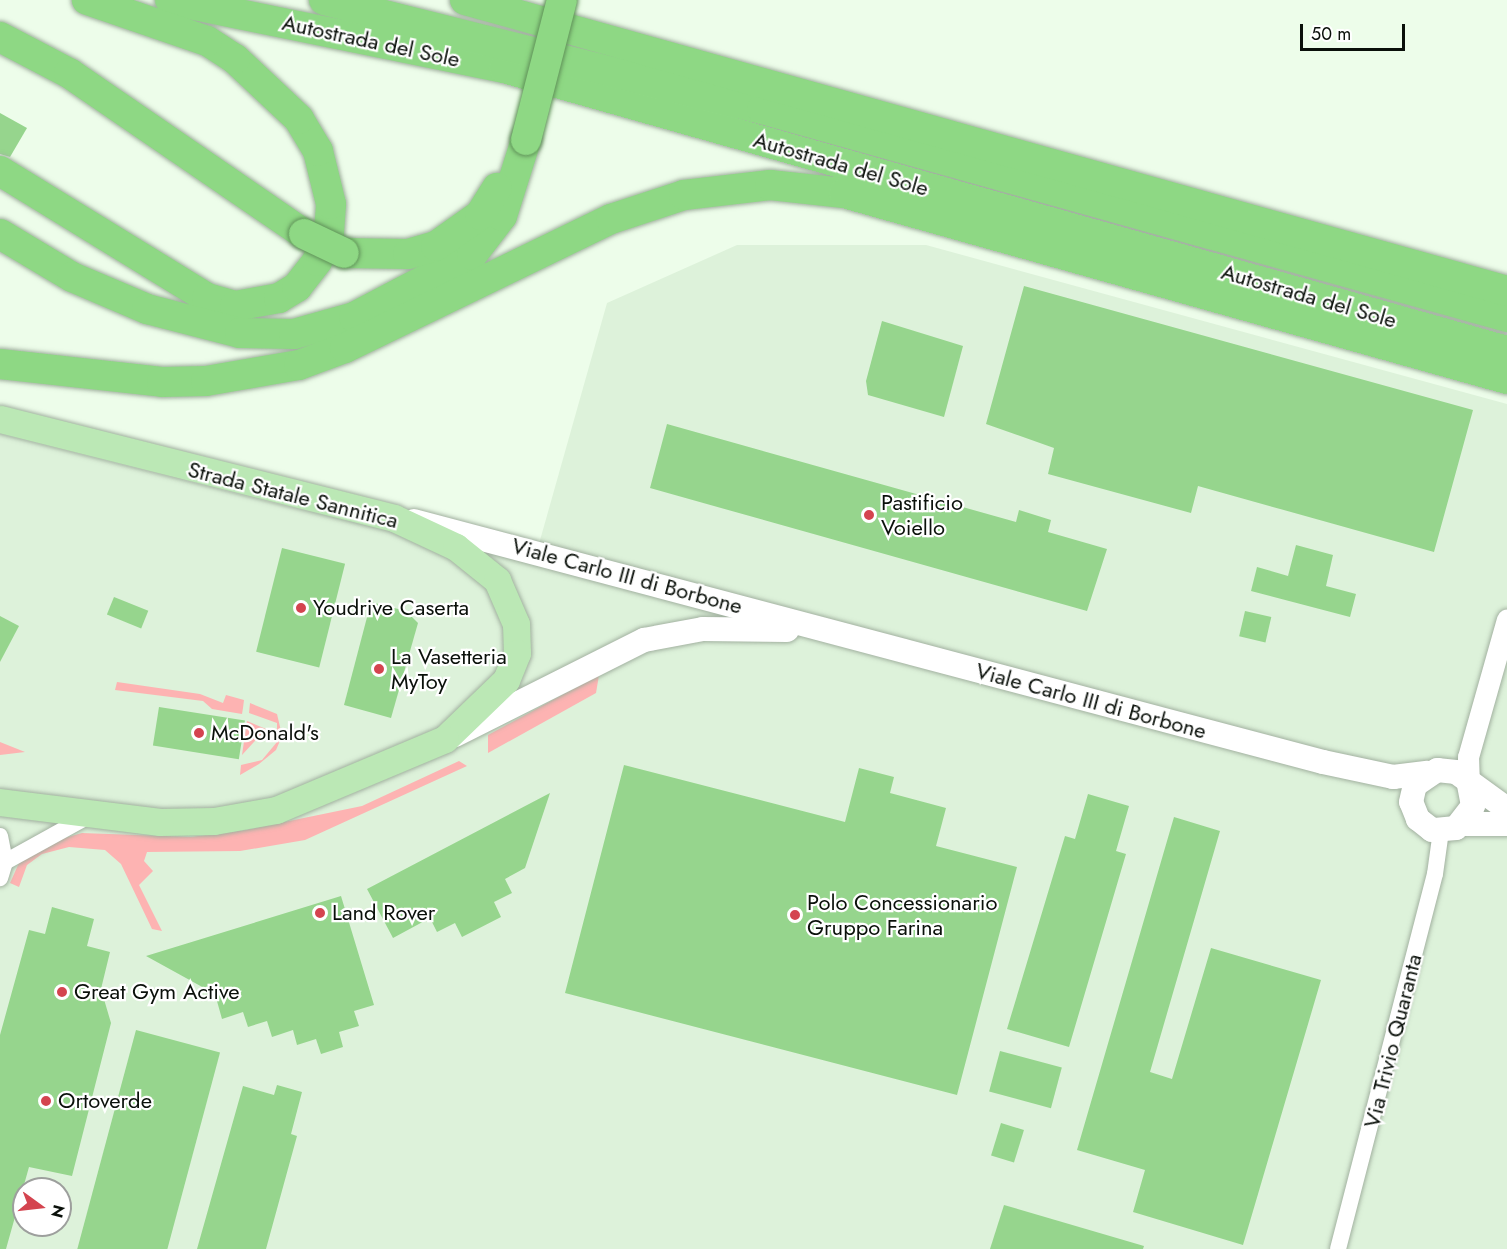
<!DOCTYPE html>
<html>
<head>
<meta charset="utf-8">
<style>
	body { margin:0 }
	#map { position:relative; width:1507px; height:1249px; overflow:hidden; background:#edfdea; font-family:Jost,sans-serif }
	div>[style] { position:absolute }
	.built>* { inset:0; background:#ddf2da }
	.green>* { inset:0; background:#fdb3b2 }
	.building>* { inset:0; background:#96d58d; transform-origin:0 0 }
	.roads { filter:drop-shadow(0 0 2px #a2b1a0) drop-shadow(0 0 2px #a2b1a0) }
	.minor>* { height:16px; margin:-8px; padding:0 8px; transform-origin:8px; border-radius:8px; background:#fff }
	.tertiary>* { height:21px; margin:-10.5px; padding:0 10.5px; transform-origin:10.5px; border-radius:10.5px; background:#fff }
	.secondary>* { height:24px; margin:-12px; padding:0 12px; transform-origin:12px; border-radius:12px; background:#fff }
	.primary>* { height:27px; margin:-13.5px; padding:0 13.5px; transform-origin:13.5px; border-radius:13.5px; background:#bbe8b5 }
	.motorway>* { height:30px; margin:-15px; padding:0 15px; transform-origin:15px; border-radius:15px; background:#8ed884 }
	.bridges { filter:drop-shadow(0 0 2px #609259) drop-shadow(0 0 2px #609259) }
	.motorway-bridge>* { height:30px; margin:-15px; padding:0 15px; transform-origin:15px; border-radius:15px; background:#8ed884 }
	.dots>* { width:16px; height:16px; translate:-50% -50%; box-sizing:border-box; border:3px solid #fff; border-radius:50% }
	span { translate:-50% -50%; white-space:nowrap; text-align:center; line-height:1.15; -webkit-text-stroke:4.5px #fff; paint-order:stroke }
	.street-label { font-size:22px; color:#0a100a }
	.poi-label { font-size:22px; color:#0a100a }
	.left { translate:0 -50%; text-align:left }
	.north { position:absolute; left:12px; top:1177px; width:60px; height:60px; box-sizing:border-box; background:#fff; border:2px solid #9d9f9d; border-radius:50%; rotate:105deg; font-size:16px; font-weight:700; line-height:24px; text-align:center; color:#0a100a }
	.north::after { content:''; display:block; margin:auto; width:21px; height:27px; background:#d4444f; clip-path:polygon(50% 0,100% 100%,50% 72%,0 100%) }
	.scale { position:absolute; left:1300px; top:24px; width:105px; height:27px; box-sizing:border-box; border:3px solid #0a100a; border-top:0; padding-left:8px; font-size:18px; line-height:21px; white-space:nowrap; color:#0a100a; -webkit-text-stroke:4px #fff; paint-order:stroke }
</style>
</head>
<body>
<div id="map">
	<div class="built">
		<div style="clip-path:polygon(evenodd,737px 245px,926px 245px,1507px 404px,1507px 1249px,0 1249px,0 434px,289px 507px,535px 558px,607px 303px,737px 245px,24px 1189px,60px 1189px,60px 1225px,24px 1225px,24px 1189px)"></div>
	</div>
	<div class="green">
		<div style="clip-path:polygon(599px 675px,596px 693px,488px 753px,488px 735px)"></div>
		<div style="clip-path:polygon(117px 682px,200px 694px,223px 703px,226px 695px,244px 700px,243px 708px,242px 714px,212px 709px,203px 701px,115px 690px)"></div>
		<div style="clip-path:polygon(250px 703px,277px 714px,281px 731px,279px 743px,276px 750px,259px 764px,240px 775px,241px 765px,262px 760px,277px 742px,277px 723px,249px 713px)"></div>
		<div style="clip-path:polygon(247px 721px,266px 729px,242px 755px)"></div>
		<div style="clip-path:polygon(0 742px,25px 752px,0 755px)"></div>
		<div style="clip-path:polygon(459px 761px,467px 766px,305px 840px,240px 851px,147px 852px,144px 861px,153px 871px,139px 885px,162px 931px,152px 929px,121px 864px,105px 850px,69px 847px,42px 854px,27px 865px,19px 887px,10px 883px,19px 863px,61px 839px,82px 833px,191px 837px,246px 830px,362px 806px)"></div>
	</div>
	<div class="building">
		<div style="clip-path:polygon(0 113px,27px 128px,10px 157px,0 154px)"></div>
		<div style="clip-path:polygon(1024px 286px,1473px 410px,1434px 552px,1198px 486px,1191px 513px,1048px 474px,1054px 448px,986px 424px)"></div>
		<div style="clip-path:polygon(882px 321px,963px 346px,944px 417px,868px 395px,866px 381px)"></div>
		<div style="clip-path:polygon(667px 424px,1016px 522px,1019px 510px,1051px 520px,1048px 532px,1107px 549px,1087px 611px,650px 488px)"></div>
		<div style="clip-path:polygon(1296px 545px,1333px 555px,1326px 586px,1356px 594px,1350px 617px,1251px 591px,1257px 567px,1288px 576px)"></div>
		<div style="left:282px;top:548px;width:65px;height:107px;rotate:14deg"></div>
		<div style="left:114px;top:597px;width:37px;height:19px;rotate:22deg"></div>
		<div style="clip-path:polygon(371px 602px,406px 611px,418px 623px,391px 718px,344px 705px)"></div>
		<div style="left:1245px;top:611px;width:27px;height:26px;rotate:13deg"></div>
		<div style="clip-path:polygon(0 616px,19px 626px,0 662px)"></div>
		<div style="left:159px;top:707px;width:87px;height:39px;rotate:9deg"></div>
		<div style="clip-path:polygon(624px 765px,845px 822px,859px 768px,894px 777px,890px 793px,946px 808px,936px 846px,1017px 867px,957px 1095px,565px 993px)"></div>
		<div style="clip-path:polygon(550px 793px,525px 868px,505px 879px,512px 893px,494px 902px,501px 917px,462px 937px,455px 923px,437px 932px,430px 918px,393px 938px,367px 889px)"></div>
		<div style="clip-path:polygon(1088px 794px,1129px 806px,1116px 851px,1126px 854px,1069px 1047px,1007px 1029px,1065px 836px,1075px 839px)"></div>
		<div style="clip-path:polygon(1174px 817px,1220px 831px,1150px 1072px,1172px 1079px,1211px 948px,1321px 980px,1243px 1245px,1133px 1212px,1145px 1170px,1077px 1150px)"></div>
		<div style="clip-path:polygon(341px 896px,374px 1005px,354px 1011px,359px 1026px,339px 1032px,343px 1047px,321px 1054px,316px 1039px,297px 1045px,293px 1030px,272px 1037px,267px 1021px,248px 1027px,243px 1012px,222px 1019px,215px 994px,146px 956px)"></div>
		<div style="clip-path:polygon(52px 907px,94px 919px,87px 946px,110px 952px,101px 989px,111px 1023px,72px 1176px,29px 1167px,6px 1249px,0 1249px,0 1035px,29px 930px,45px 934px)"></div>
		<div style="left:136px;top:1030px;width:87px;height:227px;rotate:15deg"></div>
		<div style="left:1000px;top:1051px;width:64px;height:42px;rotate:15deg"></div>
		<div style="clip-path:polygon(277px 1085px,302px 1092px,291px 1134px,297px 1136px,266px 1249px,197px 1249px,243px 1086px,274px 1095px)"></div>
		<div style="left:1001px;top:1123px;width:24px;height:34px;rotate:17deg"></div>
		<div style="clip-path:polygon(1004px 1205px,1144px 1246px,1143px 1249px,990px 1249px)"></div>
	</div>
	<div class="roads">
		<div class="minor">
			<div style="left:0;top:836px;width:26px;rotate:79deg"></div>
			<div style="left:5px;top:862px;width:17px;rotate:107deg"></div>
			<div style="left:5px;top:862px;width:97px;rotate:-28.9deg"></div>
			<div style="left:1338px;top:1249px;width:387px;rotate:-75.5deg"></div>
			<div style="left:1435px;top:874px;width:43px;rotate:-82.1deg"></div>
		</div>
		<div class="tertiary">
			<div style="left:1469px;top:785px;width:28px;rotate:-92deg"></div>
			<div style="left:1468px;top:757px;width:143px;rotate:-74.2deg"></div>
		</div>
		<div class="secondary">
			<div style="left:414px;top:521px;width:940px;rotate:14.85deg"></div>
			<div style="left:1323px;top:762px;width:72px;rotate:12.1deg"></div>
			<div style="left:1393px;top:777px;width:35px;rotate:-7deg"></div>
			<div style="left:455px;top:735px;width:212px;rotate:-26.7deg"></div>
			<div style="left:644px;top:640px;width:60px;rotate:-10.6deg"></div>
			<div style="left:703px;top:629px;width:84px;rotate:0.7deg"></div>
			<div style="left:1469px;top:785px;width:21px;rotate:79deg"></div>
			<div style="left:1473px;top:806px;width:28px;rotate:128deg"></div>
			<div style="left:1456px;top:828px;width:24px;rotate:175deg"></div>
			<div style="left:1432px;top:830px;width:18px;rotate:-142deg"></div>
			<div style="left:1418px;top:819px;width:18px;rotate:-112deg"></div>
			<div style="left:1411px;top:802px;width:17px;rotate:-77deg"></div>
			<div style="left:1415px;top:785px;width:27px;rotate:-34deg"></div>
			<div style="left:1437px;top:770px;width:19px;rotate:6deg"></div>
			<div style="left:1456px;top:772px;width:63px;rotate:36deg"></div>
			<div style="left:1462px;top:824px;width:45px"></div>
		</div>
		<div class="primary">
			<div style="left:0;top:419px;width:406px;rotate:14.1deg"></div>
			<div style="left:394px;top:518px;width:68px;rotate:25.1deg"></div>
			<div style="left:456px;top:547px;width:53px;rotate:38.8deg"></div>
			<div style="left:497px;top:580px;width:48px;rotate:66.6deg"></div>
			<div style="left:516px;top:624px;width:29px;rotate:88deg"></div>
			<div style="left:517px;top:653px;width:29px;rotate:112deg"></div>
			<div style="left:506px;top:680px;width:85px;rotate:136deg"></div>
			<div style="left:445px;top:739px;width:183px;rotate:157.2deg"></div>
			<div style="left:276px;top:810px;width:63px;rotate:169.9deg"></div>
			<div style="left:214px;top:821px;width:54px;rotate:178.9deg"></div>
			<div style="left:160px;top:822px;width:161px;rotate:-172.9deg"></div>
		</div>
		<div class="motorway">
			<div style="left:170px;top:0;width:341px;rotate:11.5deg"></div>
			<div style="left:504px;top:68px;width:1042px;rotate:15.76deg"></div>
			<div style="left:324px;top:0;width:451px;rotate:14deg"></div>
			<div style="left:762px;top:109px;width:773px;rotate:15.6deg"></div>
			<div style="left:465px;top:0;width:1082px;rotate:15.6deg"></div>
			<div style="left:0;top:37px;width:78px;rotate:27.6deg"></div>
			<div style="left:69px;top:73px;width:285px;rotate:34.4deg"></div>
			<div style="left:0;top:171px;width:243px;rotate:31.5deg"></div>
			<div style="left:207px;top:298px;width:29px;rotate:16deg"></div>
			<div style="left:235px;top:306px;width:45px;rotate:-10.3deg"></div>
			<div style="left:279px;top:298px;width:21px;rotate:-31deg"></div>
			<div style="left:297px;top:287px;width:33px;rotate:-52deg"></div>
			<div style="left:317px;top:261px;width:30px;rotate:-67deg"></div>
			<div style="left:329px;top:233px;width:29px;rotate:-86deg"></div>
			<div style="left:331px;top:204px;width:55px;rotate:-103.8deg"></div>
			<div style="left:318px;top:151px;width:37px;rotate:-121deg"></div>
			<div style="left:299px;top:119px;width:88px;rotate:-136.8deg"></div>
			<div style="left:235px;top:59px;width:33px;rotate:-147deg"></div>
			<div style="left:207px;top:41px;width:127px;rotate:-161.1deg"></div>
			<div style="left:0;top:234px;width:84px;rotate:30.8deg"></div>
			<div style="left:72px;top:277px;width:82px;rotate:23.1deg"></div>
			<div style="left:147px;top:309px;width:96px;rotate:14.5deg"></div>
			<div style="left:240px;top:333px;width:54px;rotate:1.1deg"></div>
			<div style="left:294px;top:334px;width:62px;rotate:-15.8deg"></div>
			<div style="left:354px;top:317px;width:133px;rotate:-27.7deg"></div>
			<div style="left:472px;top:255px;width:49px;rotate:-52.4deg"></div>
			<div style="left:502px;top:216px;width:80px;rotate:-72.5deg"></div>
			<div style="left:344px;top:253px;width:64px;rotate:0.9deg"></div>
			<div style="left:408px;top:254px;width:29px;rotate:-16deg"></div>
			<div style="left:436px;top:246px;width:54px;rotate:-35.2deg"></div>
			<div style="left:480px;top:215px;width:32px;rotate:-58deg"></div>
			<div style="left:0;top:364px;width:163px;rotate:6.3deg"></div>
			<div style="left:162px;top:382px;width:44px;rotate:-1.3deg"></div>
			<div style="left:206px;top:381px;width:94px;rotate:-9.8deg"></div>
			<div style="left:299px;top:365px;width:49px;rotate:-20.3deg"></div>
			<div style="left:345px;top:348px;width:296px;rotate:-25.9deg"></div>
			<div style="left:611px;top:219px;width:77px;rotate:-18.2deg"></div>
			<div style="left:684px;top:195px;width:87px;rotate:-6.6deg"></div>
			<div style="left:770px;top:185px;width:74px;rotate:6.2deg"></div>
			<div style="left:844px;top:193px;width:689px;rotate:15.67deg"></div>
		</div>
	</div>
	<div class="bridges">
		<div class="motorway-bridge">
			<div style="left:526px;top:140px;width:145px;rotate:-75.6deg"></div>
			<div style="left:304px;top:234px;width:44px;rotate:25.4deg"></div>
		</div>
	</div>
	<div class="dots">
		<div style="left:869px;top:515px;background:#d4444f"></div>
		<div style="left:301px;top:608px;background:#d4444f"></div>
		<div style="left:379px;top:669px;background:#d4444f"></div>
		<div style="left:199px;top:733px;background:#d4444f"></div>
		<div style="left:320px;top:913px;background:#d4444f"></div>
		<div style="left:795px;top:915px;background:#d4444f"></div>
		<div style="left:62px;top:992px;background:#d4444f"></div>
		<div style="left:46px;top:1101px;background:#d4444f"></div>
	</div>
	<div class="street-label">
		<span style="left:371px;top:41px;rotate:12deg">Autostrada del Sole</span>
		<span style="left:841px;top:164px;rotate:16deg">Autostrada del Sole</span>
		<span style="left:1309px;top:296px;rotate:16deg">Autostrada del Sole</span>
		<span style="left:293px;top:495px;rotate:14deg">Strada Statale Sannitica</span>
		<span style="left:627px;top:576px;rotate:15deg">Viale Carlo III di Borbone</span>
		<span style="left:1091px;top:701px;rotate:15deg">Viale Carlo III di Borbone</span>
		<span style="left:1393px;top:1041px;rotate:-76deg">Via Trivio Quaranta</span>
	</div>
	<div class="poi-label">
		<span class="left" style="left:881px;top:515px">Pastificio<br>Voiello</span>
		<span class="left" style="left:313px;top:608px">Youdrive Caserta</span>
		<span class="left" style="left:391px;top:669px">La Vasetteria<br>MyToy</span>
		<span class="left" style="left:211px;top:733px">McDonald's</span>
		<span class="left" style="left:807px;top:915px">Polo Concessionario<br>Gruppo Farina</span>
		<span class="left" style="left:332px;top:913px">Land Rover</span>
		<span class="left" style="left:74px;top:992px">Great Gym Active</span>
		<span class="left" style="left:58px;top:1101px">Ortoverde</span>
	</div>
	<div class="north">N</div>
	<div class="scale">50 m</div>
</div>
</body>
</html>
